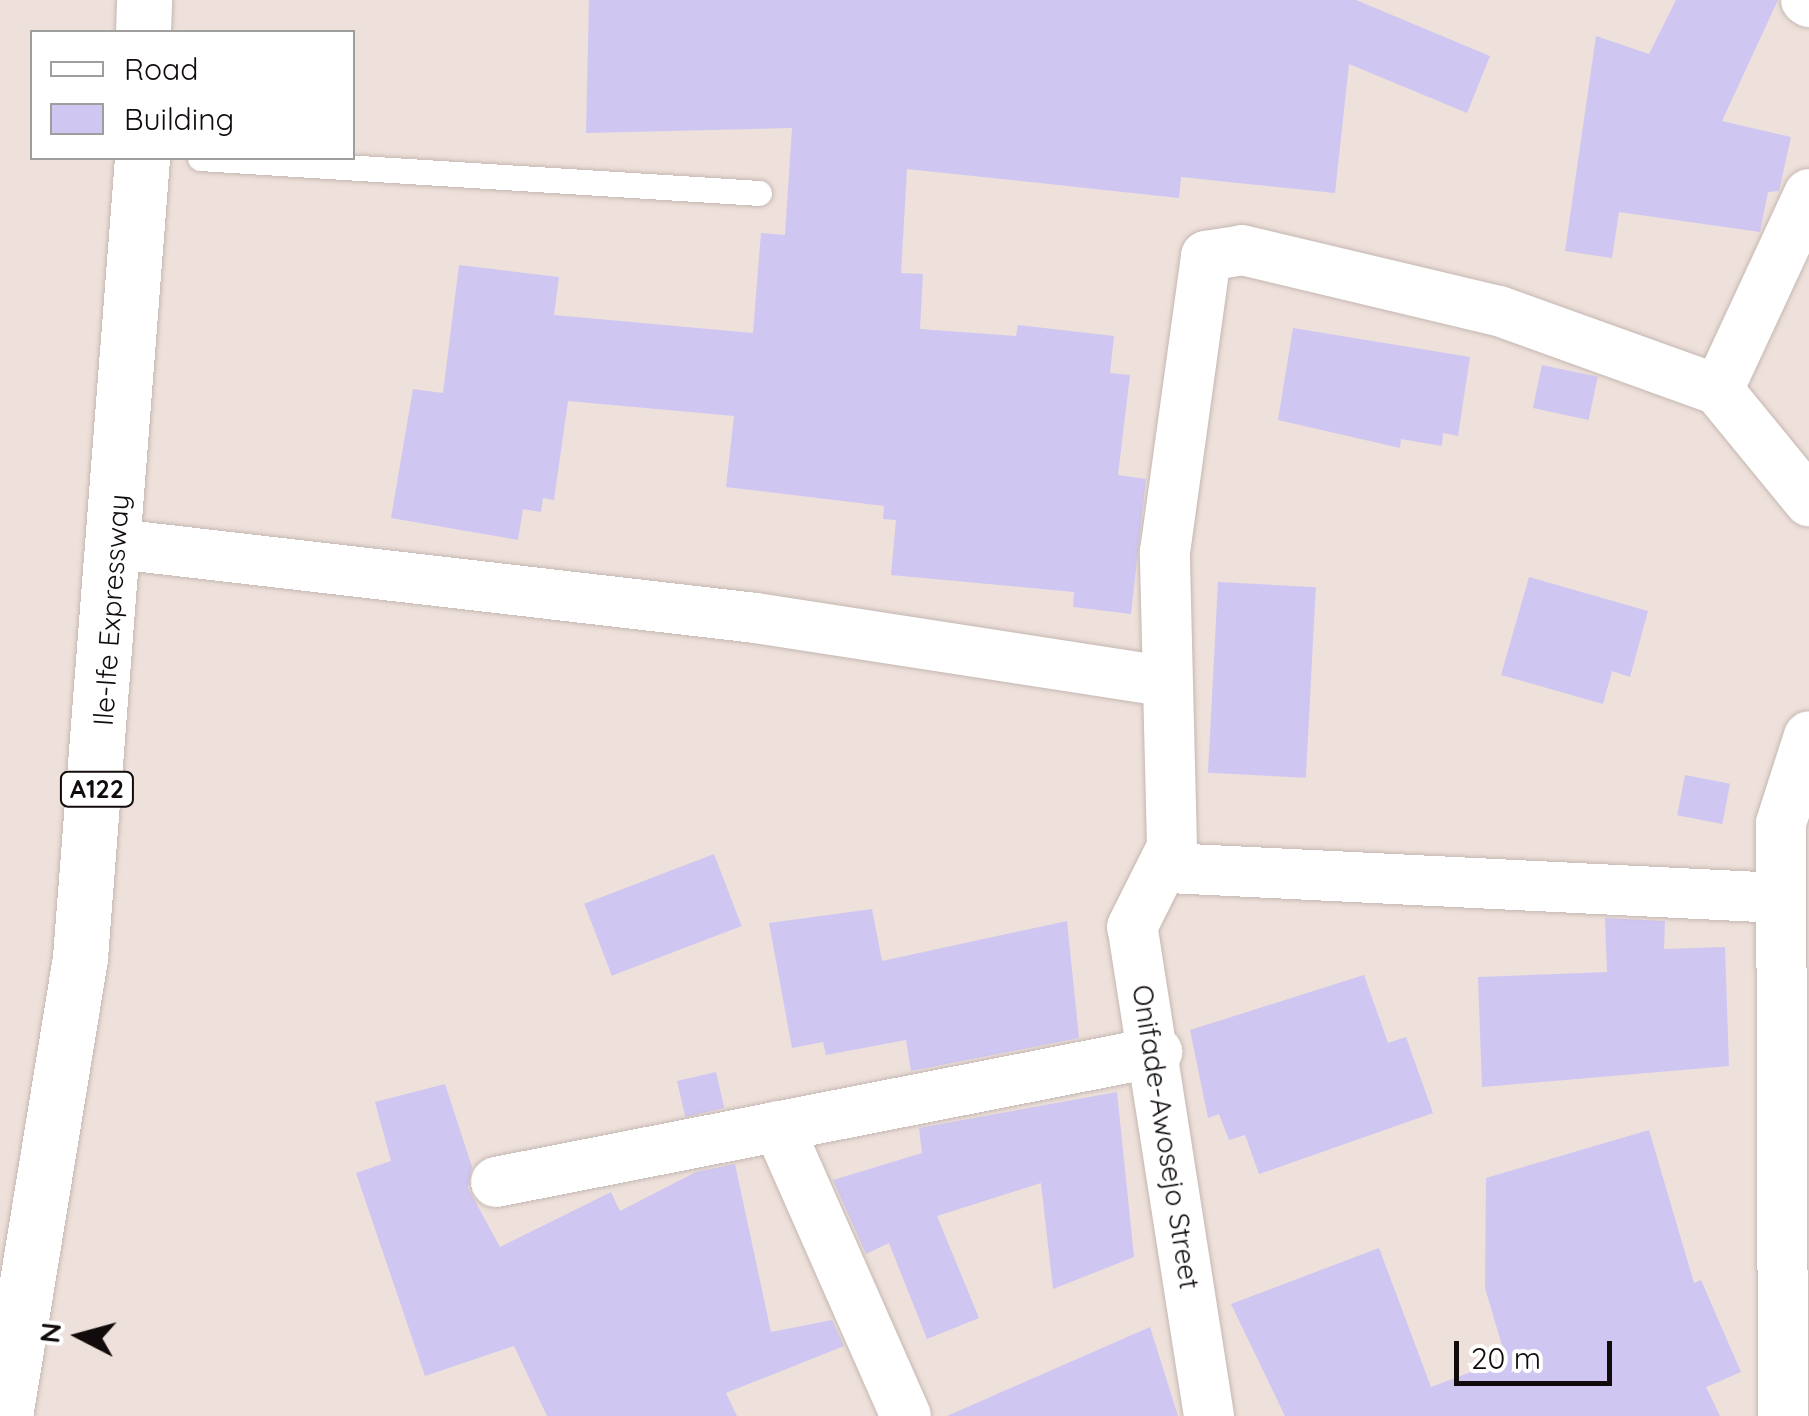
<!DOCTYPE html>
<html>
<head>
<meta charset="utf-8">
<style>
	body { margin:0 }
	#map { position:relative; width:1809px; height:1416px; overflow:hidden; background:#eee0da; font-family:Quicksand,sans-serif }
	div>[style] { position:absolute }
	.building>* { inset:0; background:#cfc7f2; transform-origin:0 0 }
	.roads { filter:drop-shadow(0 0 2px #c4b7b2) drop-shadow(0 0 2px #c4b7b2) }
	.service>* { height:25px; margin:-12.5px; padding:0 12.5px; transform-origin:12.5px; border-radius:12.5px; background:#fff }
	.minor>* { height:50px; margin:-25px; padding:0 25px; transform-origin:25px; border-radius:25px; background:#fff }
	.trunk>* { height:55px; margin:-27.5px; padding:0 27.5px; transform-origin:27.5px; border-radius:27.5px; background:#fff }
	span { translate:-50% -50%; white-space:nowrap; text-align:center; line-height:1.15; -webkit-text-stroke:8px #fff; paint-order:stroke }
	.shield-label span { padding:2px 8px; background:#fff; border:2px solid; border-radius:8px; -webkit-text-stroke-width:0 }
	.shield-label { font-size:25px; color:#110c0b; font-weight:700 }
	.street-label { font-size:28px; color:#110c0b }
	.legend { position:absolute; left:30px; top:30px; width:325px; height:130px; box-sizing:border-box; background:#fff; border:2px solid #a09e9d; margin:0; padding:12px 18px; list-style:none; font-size:30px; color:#110c0b }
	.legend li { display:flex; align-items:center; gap:20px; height:50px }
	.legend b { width:50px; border:2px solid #a09e9d }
	.north { position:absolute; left:30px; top:1286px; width:100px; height:100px; -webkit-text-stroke:8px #fff; paint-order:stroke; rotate:276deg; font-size:28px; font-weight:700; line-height:40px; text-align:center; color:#110c0b }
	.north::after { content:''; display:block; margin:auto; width:35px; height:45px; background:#110c0b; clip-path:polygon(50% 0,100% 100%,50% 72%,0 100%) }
	.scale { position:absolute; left:1454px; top:1341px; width:158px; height:45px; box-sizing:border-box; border:5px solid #110c0b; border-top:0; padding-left:12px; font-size:30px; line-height:35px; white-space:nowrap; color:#110c0b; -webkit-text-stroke:8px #fff; paint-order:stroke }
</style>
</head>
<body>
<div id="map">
	<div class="building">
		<div style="clip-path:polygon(589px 0,1356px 0,1490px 56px,1467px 113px,1349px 64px,1335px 193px,1181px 177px,1179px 198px,907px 169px,901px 273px,923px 274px,920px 329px,1016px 336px,1018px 325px,1114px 336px,1110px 373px,1130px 375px,1118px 475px,1146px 479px,1131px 614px,1073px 607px,1074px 592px,891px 575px,896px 520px,883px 519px,884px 506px,726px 487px,734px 416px,568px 401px,554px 500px,543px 498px,541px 512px,523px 509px,518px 540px,391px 518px,413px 389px,443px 393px,459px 265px,559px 277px,554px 315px,753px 333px,761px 233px,785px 235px,792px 128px,586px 133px)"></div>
		<div style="clip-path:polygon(1676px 0,1778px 0,1722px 121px,1791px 137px,1779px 191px,1768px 192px,1760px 232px,1619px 212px,1612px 258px,1565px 251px,1596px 36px,1649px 54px)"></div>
		<div style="clip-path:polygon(1293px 328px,1470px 357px,1458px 436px,1443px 433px,1442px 446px,1401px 439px,1400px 448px,1278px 420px)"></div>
		<div style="left:1542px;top:365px;width:57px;height:44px;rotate:12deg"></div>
		<div style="clip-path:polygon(1529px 577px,1648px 611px,1630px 677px,1612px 671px,1603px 704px,1501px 675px)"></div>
		<div style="left:1218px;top:582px;width:98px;height:191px;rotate:3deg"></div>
		<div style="left:1685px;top:775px;width:46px;height:41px;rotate:11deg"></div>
		<div style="left:714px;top:854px;width:77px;height:139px;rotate:69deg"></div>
		<div style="clip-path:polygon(872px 909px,882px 961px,1067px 921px,1079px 1038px,911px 1071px,906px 1040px,826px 1055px,823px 1042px,792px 1048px,769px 923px)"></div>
		<div style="clip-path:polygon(1605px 918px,1665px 921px,1664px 949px,1725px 947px,1729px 1066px,1482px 1087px,1478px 977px,1607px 972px)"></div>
		<div style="clip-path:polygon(1364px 975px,1388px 1043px,1406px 1037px,1433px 1113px,1259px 1174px,1245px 1135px,1229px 1140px,1219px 1114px,1208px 1118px,1190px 1030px)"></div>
		<div style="left:716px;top:1072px;width:37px;height:40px;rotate:77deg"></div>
		<div style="clip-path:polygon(445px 1084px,472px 1167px,468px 1188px,500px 1247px,611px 1192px,620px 1211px,696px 1172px,735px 1164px,771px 1332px,832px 1320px,844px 1346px,726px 1393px,737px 1416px,547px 1416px,514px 1346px,425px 1376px,356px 1173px,391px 1161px,375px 1102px)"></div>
		<div style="clip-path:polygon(1117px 1092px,1134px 1257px,1053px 1289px,1041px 1183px,937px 1216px,979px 1318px,927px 1339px,889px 1243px,866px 1254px,833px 1180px,922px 1153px,919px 1128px)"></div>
		<div style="clip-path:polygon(1649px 1130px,1694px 1283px,1701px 1280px,1741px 1372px,1706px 1387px,1720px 1416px,1285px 1416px,1231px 1304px,1379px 1248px,1431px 1387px,1506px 1359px,1485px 1288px,1486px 1178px)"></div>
		<div style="clip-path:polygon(1150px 1327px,1178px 1416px,947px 1416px)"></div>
	</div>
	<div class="roads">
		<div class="service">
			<div style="left:200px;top:158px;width:560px;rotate:3.58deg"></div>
		</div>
		<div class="minor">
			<div style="left:1806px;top:0;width:4px;rotate:34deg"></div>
			<div style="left:1718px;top:390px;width:216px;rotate:-65.1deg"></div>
			<div style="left:117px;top:544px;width:643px;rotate:6.61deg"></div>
			<div style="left:756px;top:618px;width:410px;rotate:8.8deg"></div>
			<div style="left:1169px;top:868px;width:612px;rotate:2.81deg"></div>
			<div style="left:778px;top:1126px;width:317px;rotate:66.2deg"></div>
			<div style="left:496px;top:1182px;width:674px;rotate:-11.13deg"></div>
			<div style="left:1209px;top:1416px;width:495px;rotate:-98.9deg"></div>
			<div style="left:1132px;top:927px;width:89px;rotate:-63.4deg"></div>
			<div style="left:1172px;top:847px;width:295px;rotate:-91.4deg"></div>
			<div style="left:1165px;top:552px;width:299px;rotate:-82.1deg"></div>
			<div style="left:1206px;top:256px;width:36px;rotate:-9deg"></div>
			<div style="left:1242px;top:250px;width:264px;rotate:13.4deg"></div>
			<div style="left:1499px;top:311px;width:233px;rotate:19.8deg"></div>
			<div style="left:1718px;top:390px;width:144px;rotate:50.7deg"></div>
			<div style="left:1783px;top:1416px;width:593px;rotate:-90.19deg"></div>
			<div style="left:1781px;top:823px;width:91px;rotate:-72.2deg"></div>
		</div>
		<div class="trunk">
			<div style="left:143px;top:32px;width:32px;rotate:-88deg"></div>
			<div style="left:5px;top:1416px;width:465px;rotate:-80.7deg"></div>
			<div style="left:80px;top:957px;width:801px;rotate:-85.56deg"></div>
		</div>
	</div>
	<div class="shield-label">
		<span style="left:97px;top:789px">A122</span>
	</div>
	<div class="street-label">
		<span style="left:111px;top:610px;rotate:-86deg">Ile-Ife Expressway</span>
		<span style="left:1166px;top:1137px;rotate:81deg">Onifade-Awosejo Street</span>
	</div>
	<ul class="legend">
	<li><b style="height:12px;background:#fff"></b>Road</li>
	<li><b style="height:28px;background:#cfc7f2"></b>Building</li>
	</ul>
	<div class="north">N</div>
	<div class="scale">20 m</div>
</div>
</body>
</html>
